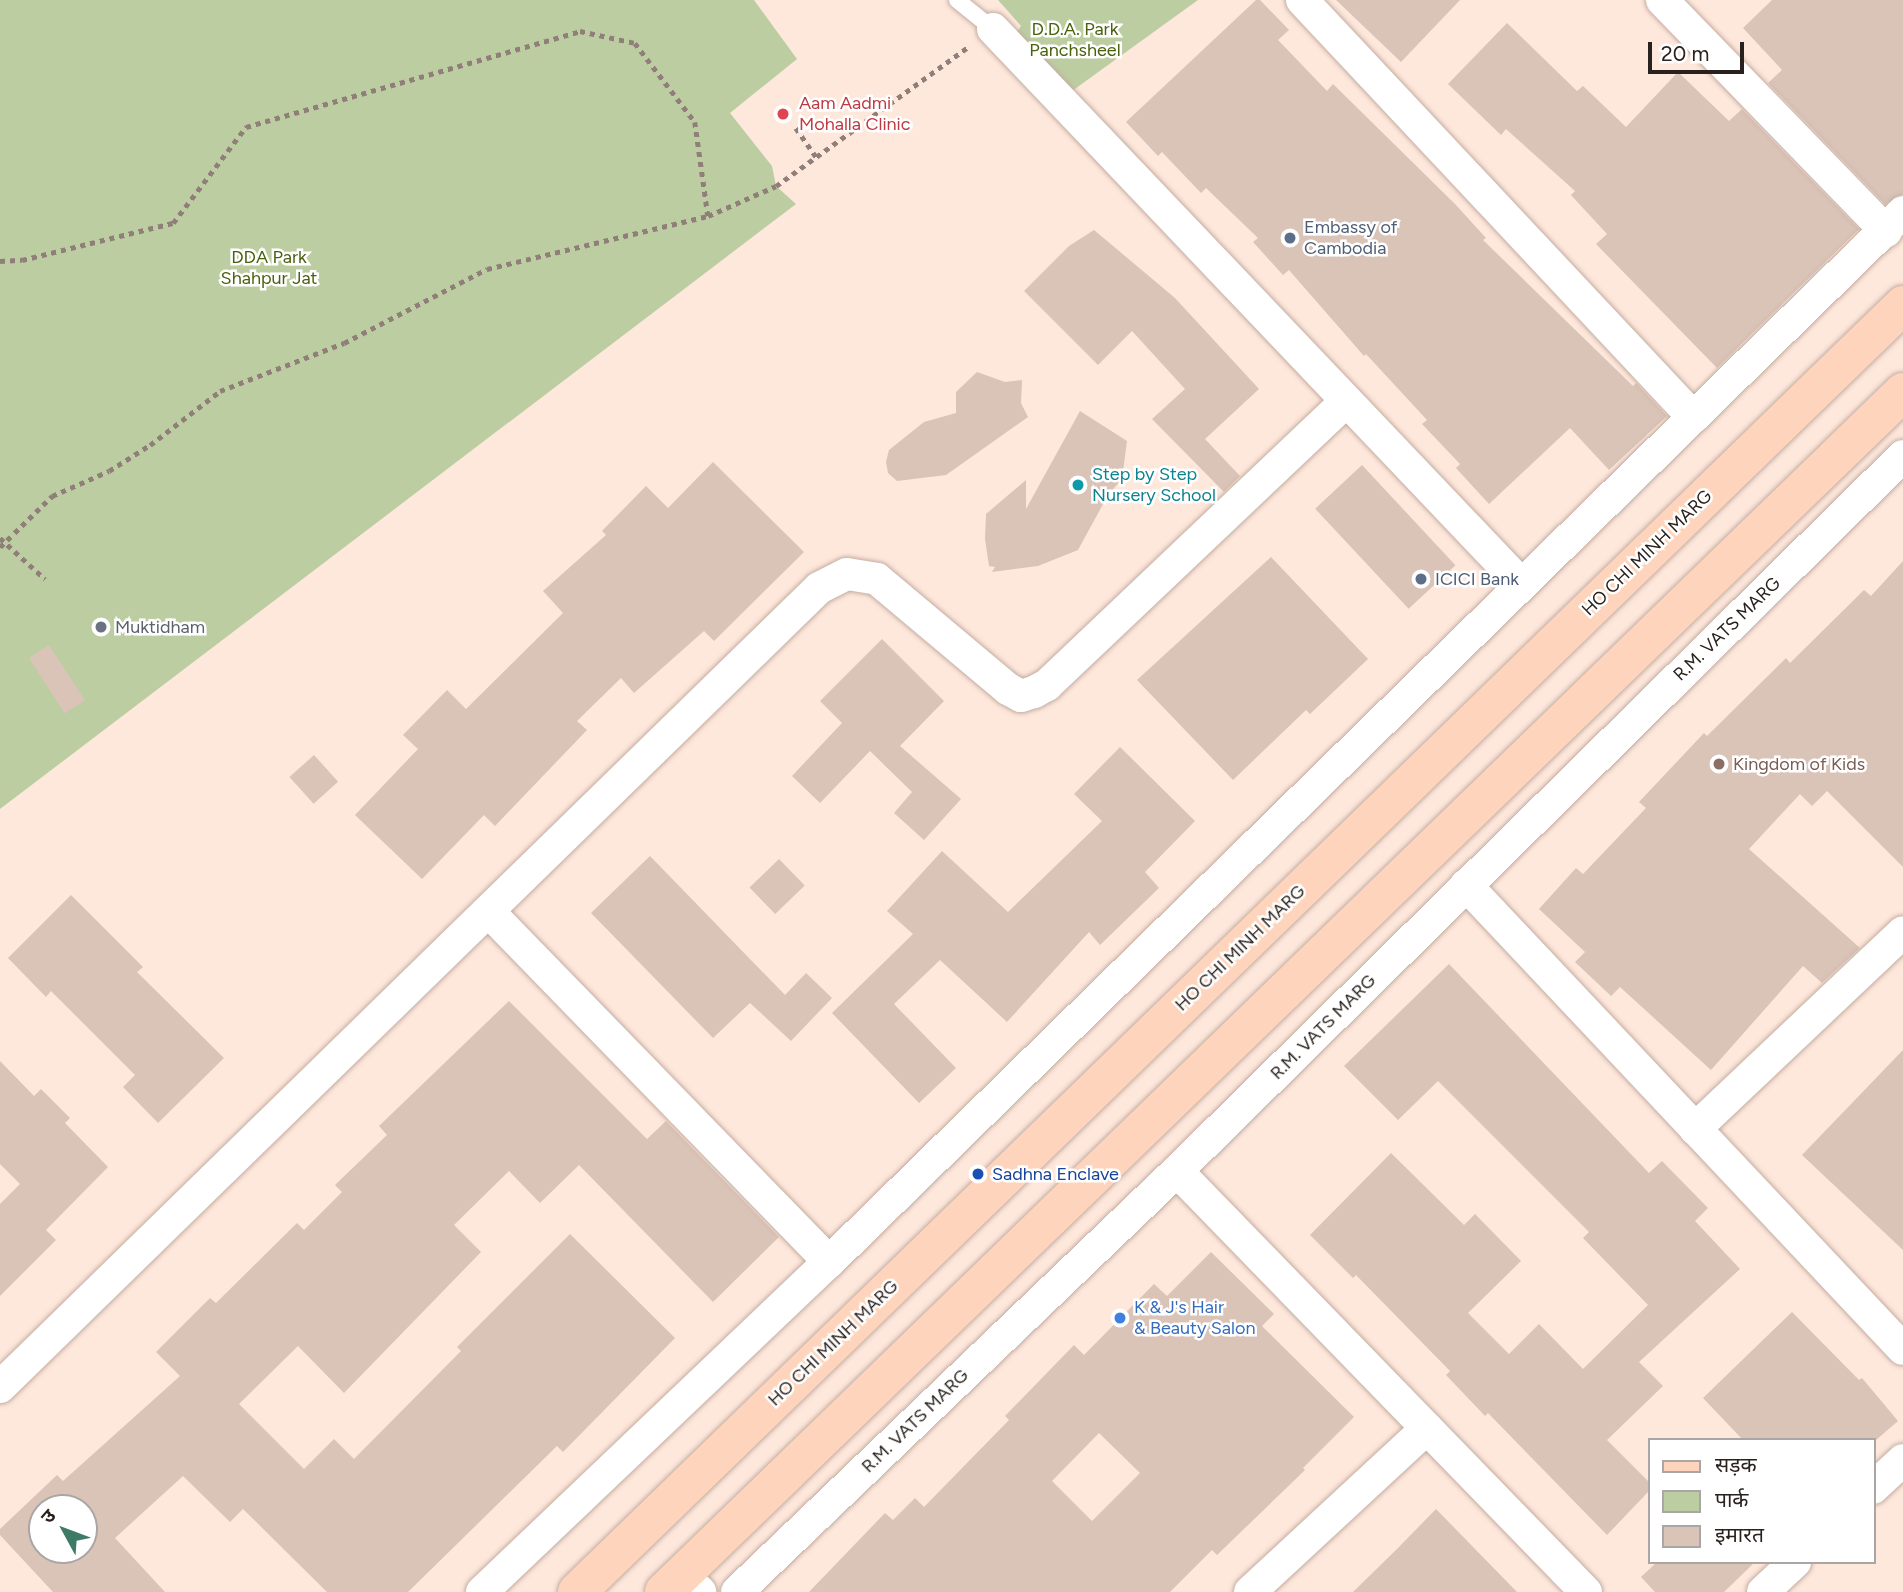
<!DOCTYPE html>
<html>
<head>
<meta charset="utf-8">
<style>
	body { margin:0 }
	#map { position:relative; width:1903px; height:1592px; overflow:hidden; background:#fee7db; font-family:Figtree,"Noto Sans Devanagari",sans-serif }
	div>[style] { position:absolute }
	.green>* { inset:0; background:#bccda1 }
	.building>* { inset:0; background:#dac3b7; transform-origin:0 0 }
	.path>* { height:4.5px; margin-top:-2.25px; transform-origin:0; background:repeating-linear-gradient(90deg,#8f7f78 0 5px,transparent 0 10px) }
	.roads { filter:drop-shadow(0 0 2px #c3ada2) drop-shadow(0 0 2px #c3ada2) }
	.service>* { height:16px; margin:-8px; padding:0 8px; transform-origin:8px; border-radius:8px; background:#fff }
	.minor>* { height:32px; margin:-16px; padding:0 16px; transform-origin:16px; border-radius:16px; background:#fff }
	.primary>* { height:38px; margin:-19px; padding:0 19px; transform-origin:19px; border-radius:19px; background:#fed5bc }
	.dots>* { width:19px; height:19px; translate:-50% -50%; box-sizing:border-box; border:4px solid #fff; border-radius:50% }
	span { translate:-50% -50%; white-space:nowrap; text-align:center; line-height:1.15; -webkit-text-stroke:5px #fff; paint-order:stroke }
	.park-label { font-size:18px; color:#4a610d }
	.health-label { font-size:18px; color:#be3a42 }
	.left { translate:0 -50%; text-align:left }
	.service-label { font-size:18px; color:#4e5e75 }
	.culture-label { font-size:18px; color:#0d838f }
	.street-label { font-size:18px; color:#29211d }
	.worship-label { font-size:18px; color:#5b616d }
	.education-label { font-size:18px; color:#785e54 }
	.transit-label { font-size:18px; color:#164399 }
	.shop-label { font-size:18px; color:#366cbe }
	.legend { position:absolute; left:1648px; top:1438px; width:228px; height:126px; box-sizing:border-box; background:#fff; border:2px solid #a9a6a5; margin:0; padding:9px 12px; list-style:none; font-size:21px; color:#29211d }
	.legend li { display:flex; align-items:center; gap:14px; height:35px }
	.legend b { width:35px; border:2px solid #a9a6a5 }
	.north { position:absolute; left:28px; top:1494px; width:70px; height:70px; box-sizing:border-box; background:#fff; border:2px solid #a9a6a5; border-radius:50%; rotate:311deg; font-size:19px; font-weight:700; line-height:28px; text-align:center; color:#29211d }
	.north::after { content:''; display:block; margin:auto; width:24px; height:32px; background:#3d7b67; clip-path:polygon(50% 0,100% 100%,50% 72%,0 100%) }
	.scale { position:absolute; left:1648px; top:42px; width:96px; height:32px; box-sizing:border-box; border:4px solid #29211d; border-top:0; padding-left:9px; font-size:21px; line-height:24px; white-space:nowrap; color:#29211d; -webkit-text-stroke:5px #fff; paint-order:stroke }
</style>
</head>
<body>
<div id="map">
	<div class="green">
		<div style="clip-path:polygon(0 0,754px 0,797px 59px,730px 113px,772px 166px,776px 186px,796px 204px,0 809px)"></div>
		<div style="clip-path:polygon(998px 0,1198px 0,1072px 91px,1015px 35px,1021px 26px)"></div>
	</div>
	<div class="building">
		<div style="clip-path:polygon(1256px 0,1260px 0,1289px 30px,1278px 40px,1327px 91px,1333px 84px,1455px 204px,1486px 238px,1483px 240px,1633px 386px,1636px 383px,1667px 416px,1609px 470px,1570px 428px,1489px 504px,1456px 468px,1460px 464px,1422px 424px,1427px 420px,1366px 354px,1364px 356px,1289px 270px,1283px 275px,1253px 242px,1258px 238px,1206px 188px,1201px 193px,1162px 152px,1158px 156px,1126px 122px)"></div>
		<div style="clip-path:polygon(1336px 0,1460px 0,1401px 62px)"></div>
		<div style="clip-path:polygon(1772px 0,1903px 0,1903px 194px,1885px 204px,1768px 83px,1782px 70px,1743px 28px)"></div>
		<div style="clip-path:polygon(1507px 23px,1577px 91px,1583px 86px,1626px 127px,1678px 72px,1729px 121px,1742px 109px,1859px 229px,1717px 368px,1596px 244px,1607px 234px,1571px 195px,1575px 191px,1506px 129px,1501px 135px,1448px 84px)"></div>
		<div style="clip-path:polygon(1094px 230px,1175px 298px,1259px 389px,1205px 439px,1240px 476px,1224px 492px,1152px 419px,1185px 389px,1132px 331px,1098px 365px,1024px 291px,1069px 246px)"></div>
		<div style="clip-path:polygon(977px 372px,1005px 382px,1022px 380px,1021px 403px,1028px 417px,946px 475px,897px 481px,888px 473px,886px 462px,889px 450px,924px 422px,956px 413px,956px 392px)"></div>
		<div style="clip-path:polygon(1080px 411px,1127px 441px,1122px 479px,1108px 495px,1078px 550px,1038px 566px,992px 572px,995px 567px,989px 566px,985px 539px,986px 514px,1026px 480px,1026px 509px)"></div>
		<div style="clip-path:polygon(713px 462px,804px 552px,714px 641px,704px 631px,634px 693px,621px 678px,577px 721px,587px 730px,495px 826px,484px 815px,422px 879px,355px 815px,418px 749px,403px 735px,447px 690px,466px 709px,563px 613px,543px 591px,606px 535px,602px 531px,646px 486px,668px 508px)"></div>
		<div style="left:1362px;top:465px;width:137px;height:64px;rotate:47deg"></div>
		<div style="clip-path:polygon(1271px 557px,1368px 659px,1310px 714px,1306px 710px,1233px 780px,1137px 680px)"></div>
		<div style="clip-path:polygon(1903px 561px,1903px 867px,1827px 791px,1812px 806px,1800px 794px,1749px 849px,1860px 948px,1822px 983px,1803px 966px,1711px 1070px,1620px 987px,1611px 996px,1575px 962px,1585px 952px,1539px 909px,1576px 868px,1583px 874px,1646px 808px,1639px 802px,1704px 733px,1707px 736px,1786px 658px,1790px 663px,1864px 590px,1871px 596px)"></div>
		<div style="clip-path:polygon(882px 639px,944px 701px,900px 746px,961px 799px,924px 840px,894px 813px,912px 792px,870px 751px,820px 803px,792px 776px,842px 723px,820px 701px)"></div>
		<div style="left:49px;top:645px;width:66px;height:24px;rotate:57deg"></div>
		<div style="clip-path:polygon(1120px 747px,1195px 821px,1145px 872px,1159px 888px,1100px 945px,1089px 932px,1007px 1022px,940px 960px,894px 1004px,956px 1068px,919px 1103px,832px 1013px,913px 934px,887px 911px,942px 851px,1008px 912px,1102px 821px,1074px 794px)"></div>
		<div style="left:314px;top:755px;width:36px;height:33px;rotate:48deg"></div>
		<div style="clip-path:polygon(650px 856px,785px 995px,806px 973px,832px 998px,791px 1041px,750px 1003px,713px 1038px,591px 913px)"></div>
		<div style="left:779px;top:859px;width:37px;height:41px;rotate:46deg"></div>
		<div style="clip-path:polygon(71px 895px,143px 967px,137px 972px,224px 1058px,158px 1123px,123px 1087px,135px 1075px,51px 991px,46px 997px,8px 958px)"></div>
		<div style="clip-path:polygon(1449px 964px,1649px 1173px,1662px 1161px,1708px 1208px,1695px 1221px,1740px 1269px,1639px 1362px,1663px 1386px,1607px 1440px,1649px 1482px,1649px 1491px,1607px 1535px,1488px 1413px,1485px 1416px,1446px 1375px,1450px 1371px,1356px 1275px,1353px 1278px,1310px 1235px,1391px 1153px,1464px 1225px,1475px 1214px,1521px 1261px,1468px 1313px,1509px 1354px,1539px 1324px,1583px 1369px,1648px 1305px,1583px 1238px,1589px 1232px,1438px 1081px,1398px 1120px,1344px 1066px)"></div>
		<div style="clip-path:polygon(evenodd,509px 1001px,647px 1139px,666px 1121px,779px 1237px,713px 1302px,579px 1165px,540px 1203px,509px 1171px,454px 1225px,481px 1252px,344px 1393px,298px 1346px,239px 1404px,304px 1469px,334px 1439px,354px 1459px,461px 1351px,457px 1347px,570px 1234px,675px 1338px,563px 1452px,557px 1446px,408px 1592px,327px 1592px,243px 1509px,230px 1522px,183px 1476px,115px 1538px,165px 1592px,53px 1592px,0 1535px,0 1529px,57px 1475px,63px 1481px,180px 1376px,156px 1352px,210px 1298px,216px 1303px,297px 1223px,304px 1230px,342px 1192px,335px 1185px,387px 1135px,379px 1126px,509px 1001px,42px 1508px,84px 1508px,84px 1550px,42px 1550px,42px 1508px)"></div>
		<div style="clip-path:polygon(1903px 1050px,1903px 1250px,1802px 1155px)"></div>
		<div style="clip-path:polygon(0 1061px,34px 1096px,41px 1089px,70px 1118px,65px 1123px,108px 1167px,46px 1230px,56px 1240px,0 1296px,0 1204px,20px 1184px,0 1164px)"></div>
		<div style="clip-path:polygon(evenodd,1211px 1252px,1274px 1314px,1262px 1326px,1354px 1417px,1303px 1468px,1305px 1470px,1217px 1555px,1212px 1550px,1170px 1592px,809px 1592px,885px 1513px,893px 1520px,915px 1498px,924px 1507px,1009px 1420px,1005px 1416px,1074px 1345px,1084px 1355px,1154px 1284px,1167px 1296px,1211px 1252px,1099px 1433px,1140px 1473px,1092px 1521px,1052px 1481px,1099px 1433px)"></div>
		<div style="clip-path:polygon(1792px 1312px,1859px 1380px,1862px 1378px,1898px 1421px,1876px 1440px,1743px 1440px,1703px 1398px)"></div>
		<div style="clip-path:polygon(1436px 1509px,1517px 1592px,1353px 1592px,1398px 1548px)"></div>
		<div style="clip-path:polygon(1657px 1562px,1755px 1562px,1724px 1592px,1655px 1592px,1641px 1577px)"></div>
	</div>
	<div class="path">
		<div style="left:796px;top:128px;width:35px;rotate:55deg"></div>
		<div style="left:0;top:261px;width:22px;rotate:-3deg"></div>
		<div style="left:22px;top:260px;width:155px;rotate:-13.8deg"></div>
		<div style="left:173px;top:223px;width:121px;rotate:-52.8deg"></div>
		<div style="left:246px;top:127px;width:348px;rotate:-16deg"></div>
		<div style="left:580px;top:31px;width:56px;rotate:12.3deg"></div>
		<div style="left:635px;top:43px;width:99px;rotate:52.8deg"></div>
		<div style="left:695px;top:122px;width:95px;rotate:82.1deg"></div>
		<div style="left:0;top:538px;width:61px;rotate:42.3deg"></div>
		<div style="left:0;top:547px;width:73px;rotate:-44.4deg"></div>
		<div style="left:52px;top:496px;width:62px;rotate:-23.7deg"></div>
		<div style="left:109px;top:471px;width:49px;rotate:-32.4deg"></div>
		<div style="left:150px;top:445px;width:88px;rotate:-37.6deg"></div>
		<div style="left:220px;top:391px;width:133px;rotate:-21.2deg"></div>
		<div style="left:344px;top:343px;width:161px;rotate:-27.4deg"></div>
		<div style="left:487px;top:269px;width:227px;rotate:-13.5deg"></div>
		<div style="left:708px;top:216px;width:74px;rotate:-23.8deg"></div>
		<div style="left:776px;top:186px;width:237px;rotate:-35.9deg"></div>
	</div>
	<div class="roads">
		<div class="service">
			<div style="left:957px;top:0;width:46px;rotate:38.9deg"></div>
		</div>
		<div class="minor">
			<div style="left:1302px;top:0;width:572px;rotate:46.84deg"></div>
			<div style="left:1662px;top:0;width:322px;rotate:45.9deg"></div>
			<div style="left:993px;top:29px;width:765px;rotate:46.43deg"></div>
			<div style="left:1466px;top:885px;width:637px;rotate:46.72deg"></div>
			<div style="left:489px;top:912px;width:488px;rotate:45.8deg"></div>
			<div style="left:1695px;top:1129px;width:286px;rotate:-43.4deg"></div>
			<div style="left:1177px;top:1171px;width:587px;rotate:45.83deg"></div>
			<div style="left:0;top:1387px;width:1144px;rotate:-44.29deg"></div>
			<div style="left:819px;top:588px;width:31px;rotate:-27deg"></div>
			<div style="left:847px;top:574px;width:30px;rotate:9deg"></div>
			<div style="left:877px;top:579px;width:171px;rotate:40deg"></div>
			<div style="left:1008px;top:689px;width:15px;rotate:28deg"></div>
			<div style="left:1021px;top:696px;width:14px;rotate:-17deg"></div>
			<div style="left:1034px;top:692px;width:15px;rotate:-28deg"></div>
			<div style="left:1047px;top:685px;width:411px;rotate:-43.5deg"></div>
			<div style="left:1873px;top:1488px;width:41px;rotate:-43deg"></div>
			<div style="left:682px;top:1575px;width:25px;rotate:43deg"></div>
			<div style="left:482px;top:1592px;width:479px;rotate:-43.6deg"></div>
			<div style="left:829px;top:1262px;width:1502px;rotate:-44.35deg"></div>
			<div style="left:737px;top:1592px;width:609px;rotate:-43.74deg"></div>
			<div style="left:1177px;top:1171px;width:1019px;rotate:-44.56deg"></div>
			<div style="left:1250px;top:1592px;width:241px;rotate:-42.8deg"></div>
			<div style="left:1763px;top:1592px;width:44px;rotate:-43.2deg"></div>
		</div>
		<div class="primary">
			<div style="left:577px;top:1592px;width:1848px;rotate:-44.14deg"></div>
			<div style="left:664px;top:1592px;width:1725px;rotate:-44.08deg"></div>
		</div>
	</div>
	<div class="dots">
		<div style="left:783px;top:114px;background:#e0444e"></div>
		<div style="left:1290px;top:238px;background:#5c6f8a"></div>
		<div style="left:1078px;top:485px;background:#0f9aa8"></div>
		<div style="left:1421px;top:579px;background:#5c6f8a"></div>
		<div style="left:101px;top:627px;background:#6b7280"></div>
		<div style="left:1719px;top:764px;background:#8d6e63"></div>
		<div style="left:978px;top:1174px;background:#1a4fb4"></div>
		<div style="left:1120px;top:1318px;background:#3f7fe0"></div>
	</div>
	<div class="park-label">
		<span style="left:1075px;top:40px">D.D.A. Park<br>Panchsheel</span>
		<span style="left:269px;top:268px">DDA Park<br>Shahpur Jat</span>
	</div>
	<div class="health-label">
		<span class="left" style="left:799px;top:114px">Aam Aadmi<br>Mohalla Clinic</span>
	</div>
	<div class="service-label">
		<span class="left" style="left:1304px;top:238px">Embassy of<br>Cambodia</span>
		<span class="left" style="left:1435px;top:579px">ICICI Bank</span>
	</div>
	<div class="culture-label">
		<span class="left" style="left:1092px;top:485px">Step by Step<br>Nursery School</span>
	</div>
	<div class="street-label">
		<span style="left:1647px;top:553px;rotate:-44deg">HO CHI MINH MARG</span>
		<span style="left:1727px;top:629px;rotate:-44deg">R.M. VATS MARG</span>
		<span style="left:1240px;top:948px;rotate:-44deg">HO CHI MINH MARG</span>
		<span style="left:1323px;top:1027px;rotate:-45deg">R.M. VATS MARG</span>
		<span style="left:833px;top:1343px;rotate:-44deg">HO CHI MINH MARG</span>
		<span style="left:915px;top:1421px;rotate:-44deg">R.M. VATS MARG</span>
	</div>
	<div class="worship-label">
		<span class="left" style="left:115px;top:627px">Muktidham</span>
	</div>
	<div class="education-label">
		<span class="left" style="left:1733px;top:764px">Kingdom of Kids</span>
	</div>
	<div class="transit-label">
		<span class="left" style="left:992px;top:1174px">Sadhna Enclave</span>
	</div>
	<div class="shop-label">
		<span class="left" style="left:1134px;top:1318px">K &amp; J's Hair<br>&amp; Beauty Salon</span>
	</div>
	<ul class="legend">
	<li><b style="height:9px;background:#fed5bc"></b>सड़क</li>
	<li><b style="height:19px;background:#bccda1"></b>पार्क</li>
	<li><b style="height:19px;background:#dac3b7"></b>इमारत</li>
	</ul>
	<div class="north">उ</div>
	<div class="scale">20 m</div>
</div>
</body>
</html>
